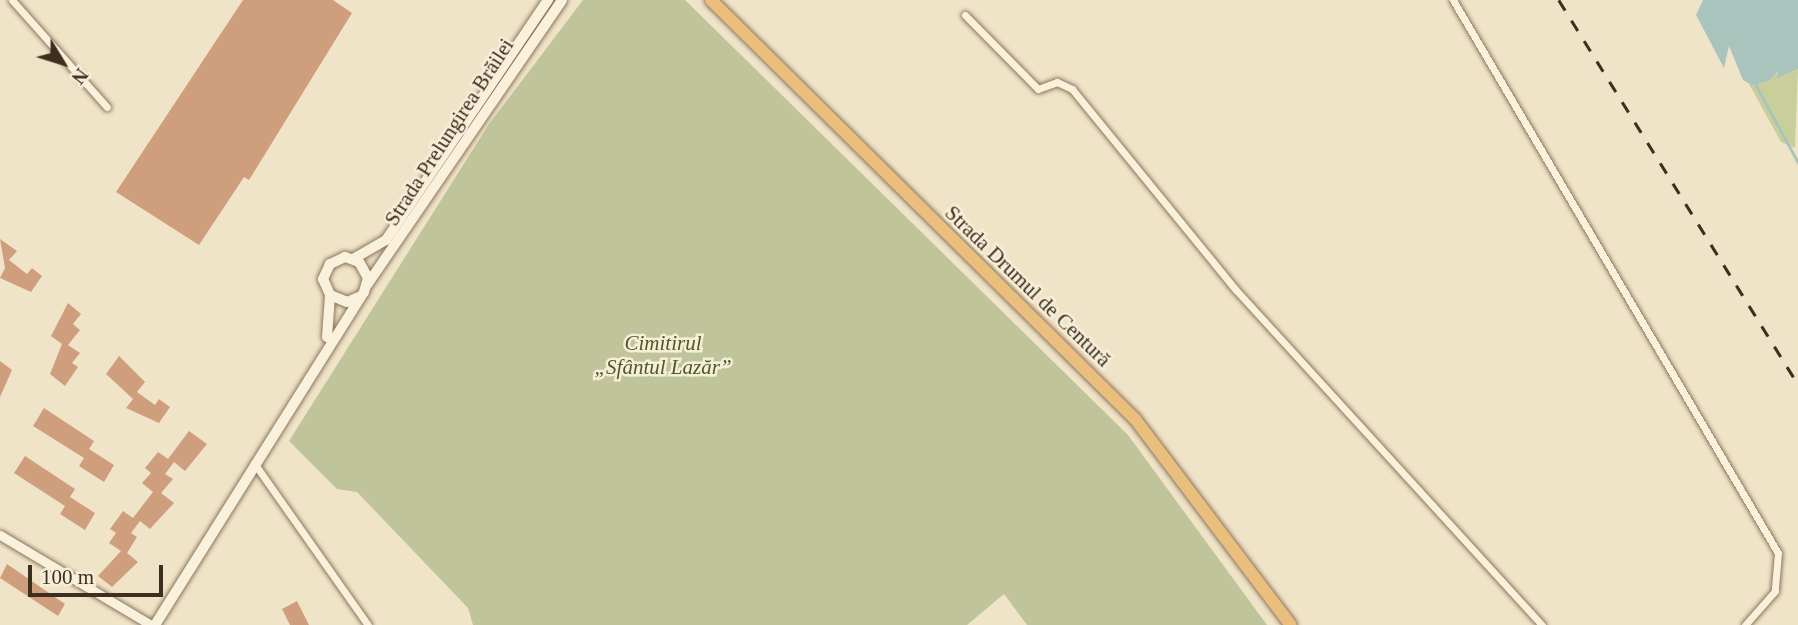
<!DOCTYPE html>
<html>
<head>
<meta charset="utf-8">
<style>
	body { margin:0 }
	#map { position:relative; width:1798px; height:625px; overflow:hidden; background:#f0e4c8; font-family:"Times New Roman",serif }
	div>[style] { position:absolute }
	.green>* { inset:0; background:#c9cf9b }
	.cemetery>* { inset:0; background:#bfc49a }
	.water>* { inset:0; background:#a9c4bc }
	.stream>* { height:2.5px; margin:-1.25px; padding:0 1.25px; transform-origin:1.25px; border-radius:1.25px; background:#a9c4bc }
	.building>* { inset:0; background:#cf9f7d }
	.roads { filter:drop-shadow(0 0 2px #8d765c) drop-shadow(0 0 2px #8d765c) }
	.minor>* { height:7px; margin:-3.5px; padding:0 3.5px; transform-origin:3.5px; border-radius:3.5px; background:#faf1dc }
	.tertiary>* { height:9px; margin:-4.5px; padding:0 4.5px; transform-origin:4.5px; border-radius:4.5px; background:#faf1dc }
	.secondary>* { height:10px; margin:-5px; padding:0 5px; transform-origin:5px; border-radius:5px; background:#faf1dc }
	.trunk>* { height:12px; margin:-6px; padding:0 6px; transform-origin:6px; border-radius:6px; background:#eabe7c }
	.rail>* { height:2.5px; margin-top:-1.25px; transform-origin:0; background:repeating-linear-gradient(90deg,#3d2e20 0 12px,transparent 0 24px) }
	span { translate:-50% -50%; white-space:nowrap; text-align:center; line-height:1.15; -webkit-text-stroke:5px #f7eed8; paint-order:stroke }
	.street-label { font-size:21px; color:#3d2e20 }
	.park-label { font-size:21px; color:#4d5a26; font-style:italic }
	.north { position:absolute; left:28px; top:28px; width:70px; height:70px; -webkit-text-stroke:5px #f7eed8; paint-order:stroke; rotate:128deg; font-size:19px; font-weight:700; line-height:28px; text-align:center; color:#3d2e20 }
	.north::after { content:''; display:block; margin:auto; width:24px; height:32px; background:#3d2e20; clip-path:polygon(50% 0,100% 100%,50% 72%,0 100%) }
	.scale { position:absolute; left:28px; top:565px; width:135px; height:32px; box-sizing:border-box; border:4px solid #3d2e20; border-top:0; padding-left:9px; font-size:21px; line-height:24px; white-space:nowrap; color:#3d2e20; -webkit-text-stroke:5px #f7eed8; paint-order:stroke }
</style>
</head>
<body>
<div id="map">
	<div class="green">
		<div style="clip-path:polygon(1780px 69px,1776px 79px,1798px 69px,1795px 148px,1781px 142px,1749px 84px,1769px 81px)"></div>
	</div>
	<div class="cemetery">
		<div style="clip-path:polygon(583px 0,685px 0,1128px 435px,1267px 625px,1027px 625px,1004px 594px,967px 625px,473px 625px,468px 608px,357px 492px,337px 489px,289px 441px,489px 124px)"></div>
	</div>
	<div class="water">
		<div style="clip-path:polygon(1703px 0,1798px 0,1798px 69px,1776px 79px,1779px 70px,1769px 81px,1752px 85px,1743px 80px,1729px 46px,1724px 68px,1696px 15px)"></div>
	</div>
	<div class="stream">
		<div style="left:1756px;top:85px;width:88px;rotate:61.4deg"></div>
	</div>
	<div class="building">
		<div style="clip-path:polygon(243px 0,333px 0,352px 13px,249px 180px,244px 177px,199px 245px,116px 192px)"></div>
		<div style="clip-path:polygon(0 239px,17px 251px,9px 260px,27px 274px,32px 268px,42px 276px,31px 292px,0 278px,5px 268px)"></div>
		<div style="clip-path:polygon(68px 303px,81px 314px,73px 324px,80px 330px,68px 345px,80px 353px,72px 363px,78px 367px,65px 386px,50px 374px,62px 344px,51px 336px)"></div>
		<div style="clip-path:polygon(119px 356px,145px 382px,137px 392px,155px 405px,159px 399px,170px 407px,159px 423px,126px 408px,133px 399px,106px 374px)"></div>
		<div style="clip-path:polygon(0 361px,12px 370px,0 397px)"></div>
		<div style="clip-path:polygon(44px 408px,94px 441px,89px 449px,114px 465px,104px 482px,79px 466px,84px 458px,33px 426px)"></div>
		<div style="clip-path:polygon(189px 431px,207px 444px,185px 471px,174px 462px,165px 474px,173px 479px,161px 493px,174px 503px,150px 529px,140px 521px,131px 533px,137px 537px,127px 553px,138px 562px,112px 587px,98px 576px,121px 551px,109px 543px,116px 533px,110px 529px,123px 511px,133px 518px,153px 492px,142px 483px,151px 473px,145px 468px,158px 452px,168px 459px)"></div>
		<div style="clip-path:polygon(25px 456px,75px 489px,70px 497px,95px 513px,85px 530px,60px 514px,65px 506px,14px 473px)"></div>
		<div style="clip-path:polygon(7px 564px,65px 604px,58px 616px,0 578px)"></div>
		<div style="clip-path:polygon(297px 601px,309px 625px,290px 625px,282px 609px)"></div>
	</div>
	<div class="roads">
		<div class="minor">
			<div style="left:12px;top:0;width:143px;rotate:48.4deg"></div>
			<div style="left:1453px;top:0;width:641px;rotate:59.56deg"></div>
			<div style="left:1778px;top:553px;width:38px;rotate:95deg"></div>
			<div style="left:1775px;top:591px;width:45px;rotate:131.4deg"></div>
			<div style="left:965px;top:15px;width:104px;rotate:45.4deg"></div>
			<div style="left:1038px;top:89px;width:20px;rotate:-20deg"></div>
			<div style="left:1057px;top:82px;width:17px;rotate:25deg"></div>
			<div style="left:1072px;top:89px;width:259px;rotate:50.8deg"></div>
			<div style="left:1236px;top:290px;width:454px;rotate:47.6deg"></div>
			<div style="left:254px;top:463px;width:198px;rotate:54.9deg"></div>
		</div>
		<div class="tertiary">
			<div style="left:0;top:535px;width:176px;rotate:30.8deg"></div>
		</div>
		<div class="secondary">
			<div style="left:353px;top:259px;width:38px;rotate:-30deg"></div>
			<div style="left:386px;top:240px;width:290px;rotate:-56deg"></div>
			<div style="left:367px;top:285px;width:345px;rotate:-55.6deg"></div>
			<div style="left:327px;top:337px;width:42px;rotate:-85.9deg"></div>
			<div style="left:155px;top:625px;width:393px;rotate:-57.9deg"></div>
			<div style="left:364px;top:292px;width:15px;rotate:-74deg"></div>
			<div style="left:368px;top:278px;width:18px;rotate:-119deg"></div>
			<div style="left:359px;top:262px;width:15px;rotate:-160deg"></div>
			<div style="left:345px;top:257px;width:17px;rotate:155deg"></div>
			<div style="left:330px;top:264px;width:17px;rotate:115deg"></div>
			<div style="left:323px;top:279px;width:17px;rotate:66deg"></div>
			<div style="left:330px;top:295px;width:18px;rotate:22deg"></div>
			<div style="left:347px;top:302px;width:13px;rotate:-23deg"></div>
		</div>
		<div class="trunk">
			<div style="left:711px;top:0;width:596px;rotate:44.66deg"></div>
			<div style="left:1135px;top:419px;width:258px;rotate:52.9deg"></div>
		</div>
	</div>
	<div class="rail">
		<div style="left:1559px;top:0;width:452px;rotate:58.1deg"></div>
	</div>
	<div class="street-label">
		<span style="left:449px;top:132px;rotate:-57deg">Strada Prelungirea Brăilei</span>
		<span style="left:1028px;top:286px;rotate:44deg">Strada Drumul de Centură</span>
	</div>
	<div class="park-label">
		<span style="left:663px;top:355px">Cimitirul<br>„Sfântul Lazăr”</span>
	</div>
	<div class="north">N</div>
	<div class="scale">100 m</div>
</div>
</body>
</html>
